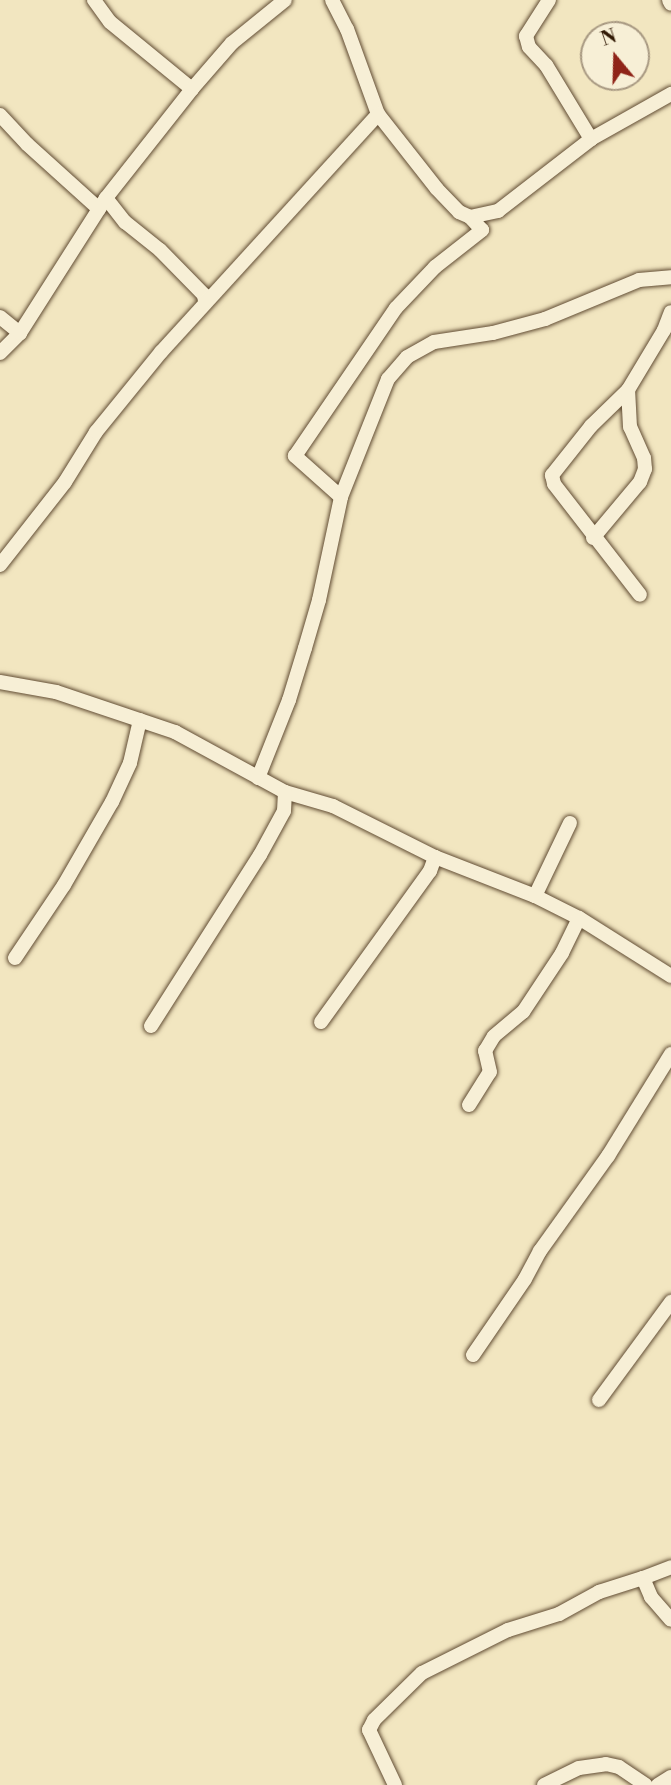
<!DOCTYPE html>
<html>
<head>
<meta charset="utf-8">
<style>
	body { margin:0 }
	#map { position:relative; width:671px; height:1785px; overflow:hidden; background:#f2e6c0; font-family:"Libre Bodoni",serif }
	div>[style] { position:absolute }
	.roads { filter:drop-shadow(0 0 2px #614c33) drop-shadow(0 0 2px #614c33) }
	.minor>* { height:14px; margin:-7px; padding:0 7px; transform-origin:7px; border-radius:7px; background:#f7efd6 }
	span { translate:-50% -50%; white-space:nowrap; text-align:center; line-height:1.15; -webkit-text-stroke:5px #f7efd6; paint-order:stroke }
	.north { position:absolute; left:580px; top:21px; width:70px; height:70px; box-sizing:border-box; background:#f7efd6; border:2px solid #a89982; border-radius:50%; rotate:341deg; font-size:19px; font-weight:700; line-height:28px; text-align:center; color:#311904 }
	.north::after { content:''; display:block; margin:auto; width:24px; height:32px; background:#8f2418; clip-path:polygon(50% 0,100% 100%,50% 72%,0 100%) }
</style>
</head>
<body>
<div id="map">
	<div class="roads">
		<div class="minor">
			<div style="left:94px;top:0;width:27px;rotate:54deg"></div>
			<div style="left:110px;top:22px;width:106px;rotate:39.3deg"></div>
			<div style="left:332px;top:0;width:33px;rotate:63deg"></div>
			<div style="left:347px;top:29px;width:90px;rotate:70deg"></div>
			<div style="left:378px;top:114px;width:95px;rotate:51.8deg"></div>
			<div style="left:437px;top:189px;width:32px;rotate:46deg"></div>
			<div style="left:459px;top:212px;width:12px;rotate:24deg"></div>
			<div style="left:470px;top:217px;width:29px;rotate:-12deg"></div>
			<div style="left:498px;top:211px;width:118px;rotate:-37.7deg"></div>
			<div style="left:591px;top:139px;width:92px;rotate:-29.4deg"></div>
			<div style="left:549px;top:0;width:43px;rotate:122.6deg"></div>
			<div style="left:526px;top:36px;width:11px;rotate:75deg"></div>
			<div style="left:529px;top:47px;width:25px;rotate:47deg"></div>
			<div style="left:546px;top:65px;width:87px;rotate:58.7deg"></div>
			<div style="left:669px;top:0;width:4px;rotate:63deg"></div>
			<div style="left:0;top:115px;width:40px;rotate:47deg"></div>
			<div style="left:27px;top:144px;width:97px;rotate:42.1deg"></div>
			<div style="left:106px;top:198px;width:31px;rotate:52deg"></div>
			<div style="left:125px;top:222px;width:45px;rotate:38.7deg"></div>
			<div style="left:160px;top:250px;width:63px;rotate:45.6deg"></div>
			<div style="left:204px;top:295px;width:6px;rotate:81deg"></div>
			<div style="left:0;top:317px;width:26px;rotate:39deg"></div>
			<div style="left:0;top:353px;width:28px;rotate:-45deg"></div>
			<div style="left:20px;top:333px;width:160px;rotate:-57.5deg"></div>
			<div style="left:106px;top:198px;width:139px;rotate:-51.7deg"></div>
			<div style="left:192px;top:89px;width:61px;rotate:-49deg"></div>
			<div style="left:232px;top:43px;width:68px;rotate:-39.1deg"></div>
			<div style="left:628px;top:390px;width:52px;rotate:135.8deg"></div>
			<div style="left:591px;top:426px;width:63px;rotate:128.5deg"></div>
			<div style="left:552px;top:475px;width:9px;rotate:77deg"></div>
			<div style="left:554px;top:484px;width:140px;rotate:52.2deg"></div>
			<div style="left:341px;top:497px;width:62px;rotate:-138.3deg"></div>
			<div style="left:295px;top:456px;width:179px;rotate:-55.7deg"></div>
			<div style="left:396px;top:308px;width:57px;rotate:-46.4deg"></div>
			<div style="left:435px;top:267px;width:60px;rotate:-38.2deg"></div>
			<div style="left:482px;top:230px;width:18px;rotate:-133deg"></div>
			<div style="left:593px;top:538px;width:73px;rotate:-50deg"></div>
			<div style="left:640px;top:482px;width:14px;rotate:-69deg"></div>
			<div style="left:645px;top:469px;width:11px;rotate:-95deg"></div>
			<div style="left:644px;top:458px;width:34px;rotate:-114deg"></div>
			<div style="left:630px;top:427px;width:37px;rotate:-93deg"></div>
			<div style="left:628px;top:390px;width:70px;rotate:-59deg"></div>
			<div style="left:664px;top:330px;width:19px;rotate:-69deg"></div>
			<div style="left:0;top:565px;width:105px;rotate:-51.9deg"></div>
			<div style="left:65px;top:482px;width:59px;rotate:-58.2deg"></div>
			<div style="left:96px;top:432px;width:103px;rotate:-50.9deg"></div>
			<div style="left:161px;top:352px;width:322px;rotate:-47.6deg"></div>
			<div style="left:0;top:682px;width:57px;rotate:10.1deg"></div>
			<div style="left:56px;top:692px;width:126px;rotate:18.6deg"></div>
			<div style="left:175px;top:732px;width:125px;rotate:28.6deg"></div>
			<div style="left:285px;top:792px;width:50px;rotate:16.3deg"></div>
			<div style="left:333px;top:806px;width:114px;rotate:26.6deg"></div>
			<div style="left:435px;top:857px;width:107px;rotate:21.3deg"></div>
			<div style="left:535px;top:896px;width:49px;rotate:26.6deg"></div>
			<div style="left:579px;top:918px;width:109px;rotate:32.2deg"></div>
			<div style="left:258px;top:778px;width:84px;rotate:-68.3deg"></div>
			<div style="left:289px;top:700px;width:54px;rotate:-72.9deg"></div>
			<div style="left:305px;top:648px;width:50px;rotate:-73.7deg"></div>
			<div style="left:319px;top:600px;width:105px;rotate:-77.9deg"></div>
			<div style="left:341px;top:497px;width:127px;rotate:-68.3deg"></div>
			<div style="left:388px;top:379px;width:29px;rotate:-49deg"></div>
			<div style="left:407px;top:357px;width:31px;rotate:-29deg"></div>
			<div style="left:434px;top:342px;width:60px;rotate:-8.7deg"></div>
			<div style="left:493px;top:333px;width:54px;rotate:-15.1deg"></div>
			<div style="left:545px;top:319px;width:102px;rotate:-22.5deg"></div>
			<div style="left:639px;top:280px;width:32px;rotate:-5deg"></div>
			<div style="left:535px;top:896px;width:81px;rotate:-64.4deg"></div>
			<div style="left:15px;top:958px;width:88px;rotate:-56.1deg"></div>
			<div style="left:64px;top:885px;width:96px;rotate:-60deg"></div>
			<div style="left:112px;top:802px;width:43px;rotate:-65.2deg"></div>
			<div style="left:130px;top:763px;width:44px;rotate:-76.9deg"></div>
			<div style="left:321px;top:1022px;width:186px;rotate:-54.2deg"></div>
			<div style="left:430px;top:871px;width:15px;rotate:-70deg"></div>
			<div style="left:151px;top:1026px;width:203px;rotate:-57.5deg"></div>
			<div style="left:260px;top:855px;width:50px;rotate:-61.4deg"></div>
			<div style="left:284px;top:811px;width:19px;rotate:-87deg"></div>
			<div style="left:469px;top:1105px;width:39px;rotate:-58deg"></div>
			<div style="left:490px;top:1072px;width:22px;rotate:-103deg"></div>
			<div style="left:485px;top:1051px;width:17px;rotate:-59deg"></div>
			<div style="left:494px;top:1036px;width:38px;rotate:-40deg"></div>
			<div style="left:523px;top:1012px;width:71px;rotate:-56.5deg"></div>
			<div style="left:562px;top:953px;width:39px;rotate:-64deg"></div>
			<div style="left:473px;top:1355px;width:92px;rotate:-55.6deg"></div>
			<div style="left:525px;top:1279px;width:32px;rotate:-62deg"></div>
			<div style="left:540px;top:1251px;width:117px;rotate:-54.4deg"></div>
			<div style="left:608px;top:1156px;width:120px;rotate:-58.3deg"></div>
			<div style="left:599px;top:1400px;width:122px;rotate:-53.7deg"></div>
			<div style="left:643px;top:1578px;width:30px;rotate:-21deg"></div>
			<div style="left:395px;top:1785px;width:61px;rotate:-115.3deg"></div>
			<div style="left:369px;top:1730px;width:11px;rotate:-63deg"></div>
			<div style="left:374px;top:1720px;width:67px;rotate:-44.4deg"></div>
			<div style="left:422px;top:1673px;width:96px;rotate:-26.6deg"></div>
			<div style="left:508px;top:1630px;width:53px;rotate:-17.4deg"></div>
			<div style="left:559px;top:1614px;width:46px;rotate:-28.8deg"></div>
			<div style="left:599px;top:1592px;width:46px;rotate:-17.7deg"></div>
			<div style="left:643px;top:1578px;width:21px;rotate:67deg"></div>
			<div style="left:651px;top:1597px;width:30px;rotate:49deg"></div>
			<div style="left:544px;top:1785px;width:39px;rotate:-26deg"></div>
			<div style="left:579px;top:1768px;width:27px;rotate:-8deg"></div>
			<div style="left:606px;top:1764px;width:13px;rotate:13deg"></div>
			<div style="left:619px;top:1767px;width:32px;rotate:34deg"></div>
			<div style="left:658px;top:1785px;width:15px;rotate:-32deg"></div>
		</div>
	</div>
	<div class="north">N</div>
</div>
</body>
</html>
